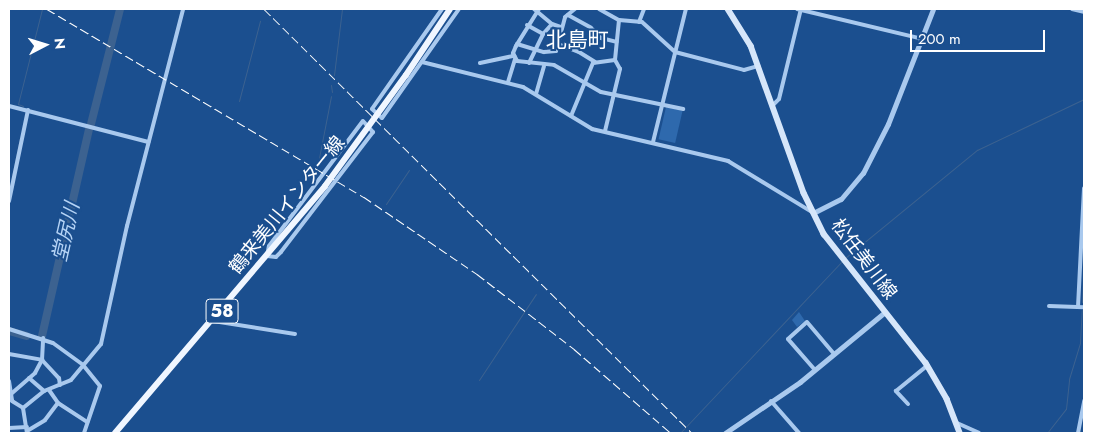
<!DOCTYPE html>
<html>
<head>
<meta charset="utf-8">
<style>
	body { margin:0 }
	#map { position:relative; width:1093px; height:442px; overflow:hidden; background:#1b4f8f; font-family:Jost,"Noto Sans JP",sans-serif }
	div>[style] { position:absolute }
	.green>* { inset:0; background:#2e69ad; transform-origin:0 0 }
	.stream>* { height:1px; margin:-0.5px; padding:0 0.5px; transform-origin:0.5px; border-radius:0.5px; background:#3c6290 }
	.river>* { height:8px; margin:-4px; padding:0 4px; transform-origin:4px; border-radius:4px; background:#3c6290 }
	.minor>* { height:4px; margin:-2px; padding:0 2px; transform-origin:2px; border-radius:2px; background:#a9c9ee }
	.tertiary>* { height:5px; margin:-2.5px; padding:0 2.5px; transform-origin:2.5px; border-radius:2.5px; background:#a9c9ee }
	.secondary>* { height:5.5px; margin:-2.75px; padding:0 2.75px; transform-origin:2.75px; border-radius:2.75px; background:#d6e6fa }
	.primary>* { height:6px; margin:-3px; padding:0 3px; transform-origin:3px; border-radius:3px; background:#f0f6ff }
	.rail>* { height:1px; margin-top:-0.5px; transform-origin:0; background:repeating-linear-gradient(90deg,#fff 0 9px,transparent 0 13px) }
	.primary-bridge>* { height:6px; margin:-3px; padding:0 3px; transform-origin:3px; border-radius:3px; background:#f0f6ff }
	span { translate:-50% -50%; white-space:nowrap; text-align:center; line-height:1.15; -webkit-text-stroke:4px #1b4f8f; paint-order:stroke }
	.shield-label span { padding:1px 4px; background:#1b4f8f; border:1px solid; border-radius:4px; -webkit-text-stroke-width:0 }
	.shield-label { font-size:18px; color:#fff; font-weight:700 }
	.street-label { font-size:19px; color:#fff }
	.water-label { font-size:20px; color:#b5d3f5; font-style:italic }
	.quarter-label { font-size:21px; color:#fff }
	.frame { position:absolute; inset:0; border:10px solid #fff; pointer-events:none }
	.north { position:absolute; left:20px; top:20px; width:50px; height:50px; -webkit-text-stroke:4px #1b4f8f; paint-order:stroke; rotate:85deg; font-size:14px; font-weight:700; line-height:20px; text-align:center; color:#fff }
	.north::after { content:''; display:block; margin:auto; width:18px; height:22px; background:#fff; clip-path:polygon(50% 0,100% 100%,50% 72%,0 100%) }
	.scale { position:absolute; left:910px; top:30px; width:135px; height:22px; box-sizing:border-box; border:2px solid #fff; border-top:0; padding-left:6px; font-size:15px; line-height:18px; white-space:nowrap; color:#fff; -webkit-text-stroke:4px #1b4f8f; paint-order:stroke }
</style>
</head>
<body>
<div id="map">
	<div class="green">
		<div style="left:666px;top:107px;width:17px;height:33px;rotate:13deg"></div>
		<div style="clip-path:polygon(799px 312px,805px 321px,797px 327px,792px 320px)"></div>
	</div>
	<div class="stream">
		<div style="left:334px;top:75px;width:66px;rotate:-83.1deg"></div>
		<div style="left:331px;top:85px;width:7px;rotate:82deg"></div>
		<div style="left:239px;top:101px;width:83px;rotate:-75.3deg"></div>
		<div style="left:23px;top:106px;width:5px;rotate:-158deg"></div>
		<div style="left:18px;top:104px;width:98px;rotate:-75.8deg"></div>
		<div style="left:319px;top:158px;width:63px;rotate:-79deg"></div>
		<div style="left:9px;top:191px;width:54px;rotate:-78.3deg"></div>
		<div style="left:386px;top:204px;width:41px;rotate:-55.9deg"></div>
		<div style="left:845px;top:258px;width:171px;rotate:-39.3deg"></div>
		<div style="left:977px;top:150px;width:119px;rotate:-25.5deg"></div>
		<div style="left:1082px;top:302px;width:40px;rotate:-87.1deg"></div>
		<div style="left:479px;top:380px;width:103px;rotate:-56.5deg"></div>
		<div style="left:680px;top:433px;width:236px;rotate:-46.7deg"></div>
		<div style="left:1047px;top:433px;width:31px;rotate:-52deg"></div>
		<div style="left:1066px;top:409px;width:30px;rotate:-84deg"></div>
		<div style="left:1069px;top:379px;width:38px;rotate:-73deg"></div>
		<div style="left:1080px;top:343px;width:33px;rotate:-87deg"></div>
	</div>
	<div class="river">
		<div style="left:91px;top:124px;width:119px;rotate:-75.8deg"></div>
		<div style="left:9px;top:331px;width:18px;rotate:16deg"></div>
		<div style="left:42px;top:336px;width:212px;rotate:-77.2deg"></div>
	</div>
	<div class="minor">
		<div style="left:442px;top:9px;width:122px;rotate:125deg"></div>
		<div style="left:372px;top:109px;width:13px;rotate:42deg"></div>
		<div style="left:382px;top:118px;width:133px;rotate:-54.8deg"></div>
		<div style="left:534px;top:9px;width:23px;rotate:40deg"></div>
		<div style="left:539px;top:9px;width:44px;rotate:121.9deg"></div>
		<div style="left:516px;top:46px;width:8px;rotate:113deg"></div>
		<div style="left:513px;top:53px;width:9px;rotate:63deg"></div>
		<div style="left:517px;top:61px;width:37px;rotate:6deg"></div>
		<div style="left:554px;top:65px;width:54px;rotate:29.9deg"></div>
		<div style="left:601px;top:92px;width:84px;rotate:11.7deg"></div>
		<div style="left:599px;top:9px;width:23px;rotate:29deg"></div>
		<div style="left:619px;top:20px;width:23px;rotate:5deg"></div>
		<div style="left:642px;top:22px;width:45px;rotate:42.3deg"></div>
		<div style="left:675px;top:52px;width:71px;rotate:14.6deg"></div>
		<div style="left:744px;top:70px;width:15px;rotate:-16deg"></div>
		<div style="left:797px;top:9px;width:130px;rotate:13.4deg"></div>
		<div style="left:1072px;top:9px;width:12px;rotate:14deg"></div>
		<div style="left:568px;top:15px;width:26px;rotate:29deg"></div>
		<div style="left:591px;top:28px;width:14px;rotate:45deg"></div>
		<div style="left:601px;top:38px;width:16px;rotate:14deg"></div>
		<div style="left:639px;top:22px;width:14px;rotate:-69deg"></div>
		<div style="left:527px;top:25px;width:18px;rotate:29deg"></div>
		<div style="left:517px;top:44px;width:28px;rotate:17deg"></div>
		<div style="left:544px;top:52px;width:12px;rotate:-5deg"></div>
		<div style="left:556px;top:51px;width:35px;rotate:-75deg"></div>
		<div style="left:565px;top:17px;width:13px;rotate:-39deg"></div>
		<div style="left:558px;top:44px;width:22px;rotate:21deg"></div>
		<div style="left:579px;top:52px;width:19px;rotate:32deg"></div>
		<div style="left:422px;top:62px;width:104px;rotate:13.9deg"></div>
		<div style="left:523px;top:87px;width:81px;rotate:31.3deg"></div>
		<div style="left:592px;top:129px;width:140px;rotate:13.2deg"></div>
		<div style="left:728px;top:161px;width:98px;rotate:31.3deg"></div>
		<div style="left:480px;top:63px;width:35px;rotate:-12deg"></div>
		<div style="left:529px;top:63px;width:32px;rotate:-64deg"></div>
		<div style="left:543px;top:34px;width:13px;rotate:-48deg"></div>
		<div style="left:552px;top:24px;width:9px;rotate:18deg"></div>
		<div style="left:508px;top:82px;width:24px;rotate:-73deg"></div>
		<div style="left:536px;top:94px;width:29px;rotate:-74deg"></div>
		<div style="left:773px;top:105px;width:8px;rotate:-45deg"></div>
		<div style="left:779px;top:99px;width:93px;rotate:-76.3deg"></div>
		<div style="left:9px;top:106px;width:144px;rotate:14.5deg"></div>
		<div style="left:571px;top:116px;width:57px;rotate:-67.5deg"></div>
		<div style="left:593px;top:63px;width:22px;rotate:-8deg"></div>
		<div style="left:363px;top:121px;width:15px;rotate:48deg"></div>
		<div style="left:373px;top:132px;width:151px;rotate:127.5deg"></div>
		<div style="left:281px;top:252px;width:7px;rotate:135deg"></div>
		<div style="left:276px;top:257px;width:9px;rotate:-174deg"></div>
		<div style="left:267px;top:256px;width:10px;rotate:-79deg"></div>
		<div style="left:269px;top:246px;width:156px;rotate:-53.1deg"></div>
		<div style="left:605px;top:131px;width:64px;rotate:-76.4deg"></div>
		<div style="left:620px;top:69px;width:10px;rotate:-119deg"></div>
		<div style="left:615px;top:60px;width:40px;rotate:-84.3deg"></div>
		<div style="left:653px;top:142px;width:137px;rotate:-76.1deg"></div>
		<div style="left:9px;top:201px;width:93px;rotate:-78.2deg"></div>
		<div style="left:1049px;top:306px;width:35px;rotate:2deg"></div>
		<div style="left:1078px;top:307px;width:119px;rotate:-87.1deg"></div>
		<div style="left:213px;top:321px;width:83px;rotate:9deg"></div>
		<div style="left:9px;top:329px;width:46px;rotate:17.7deg"></div>
		<div style="left:53px;top:343px;width:37px;rotate:36deg"></div>
		<div style="left:83px;top:365px;width:27px;rotate:51deg"></div>
		<div style="left:100px;top:386px;width:50px;rotate:108.8deg"></div>
		<div style="left:9px;top:354px;width:34px;rotate:10deg"></div>
		<div style="left:42px;top:360px;width:25px;rotate:47deg"></div>
		<div style="left:59px;top:378px;width:7px;rotate:82deg"></div>
		<div style="left:815px;top:370px;width:41px;rotate:-131.1deg"></div>
		<div style="left:788px;top:339px;width:25px;rotate:-42deg"></div>
		<div style="left:807px;top:322px;width:42px;rotate:49.8deg"></div>
		<div style="left:29px;top:378px;width:20px;rotate:41deg"></div>
		<div style="left:9px;top:381px;width:20px;rotate:81deg"></div>
		<div style="left:12px;top:401px;width:13px;rotate:32deg"></div>
		<div style="left:23px;top:408px;width:25px;rotate:81deg"></div>
		<div style="left:49px;top:390px;width:16px;rotate:55deg"></div>
		<div style="left:58px;top:403px;width:35px;rotate:33deg"></div>
		<div style="left:11px;top:394px;width:32px;rotate:-41deg"></div>
		<div style="left:35px;top:373px;width:15px;rotate:-62deg"></div>
		<div style="left:42px;top:360px;width:22px;rotate:-87deg"></div>
		<div style="left:771px;top:401px;width:43px;rotate:48.8deg"></div>
		<div style="left:908px;top:404px;width:18px;rotate:-133deg"></div>
		<div style="left:896px;top:391px;width:41px;rotate:-39.1deg"></div>
		<div style="left:23px;top:408px;width:27px;rotate:-39deg"></div>
		<div style="left:44px;top:391px;width:29px;rotate:-22deg"></div>
		<div style="left:71px;top:380px;width:47px;rotate:-50.2deg"></div>
		<div style="left:101px;top:344px;width:121px;rotate:-77.6deg"></div>
		<div style="left:127px;top:226px;width:224px;rotate:-75.5deg"></div>
		<div style="left:957px;top:423px;width:24px;rotate:24deg"></div>
		<div style="left:9px;top:428px;width:18px;rotate:-3deg"></div>
		<div style="left:27px;top:431px;width:21px;rotate:-31deg"></div>
		<div style="left:45px;top:420px;width:21px;rotate:-53deg"></div>
		<div style="left:1078px;top:433px;width:33px;rotate:-79deg"></div>
	</div>
	<div class="tertiary">
		<div style="left:813px;top:213px;width:31px;rotate:-27deg"></div>
		<div style="left:841px;top:199px;width:34px;rotate:-50deg"></div>
		<div style="left:863px;top:173px;width:55px;rotate:-63deg"></div>
		<div style="left:888px;top:124px;width:123px;rotate:-68.6deg"></div>
		<div style="left:725px;top:433px;width:91px;rotate:-34.2deg"></div>
		<div style="left:800px;top:382px;width:110px;rotate:-39.5deg"></div>
	</div>
	<div class="secondary">
		<div style="left:728px;top:9px;width:44px;rotate:58.1deg"></div>
		<div style="left:751px;top:46px;width:156px;rotate:70.2deg"></div>
		<div style="left:804px;top:193px;width:46px;rotate:64deg"></div>
		<div style="left:824px;top:234px;width:164px;rotate:51.7deg"></div>
		<div style="left:926px;top:363px;width:42px;rotate:59.7deg"></div>
		<div style="left:947px;top:399px;width:36px;rotate:69deg"></div>
	</div>
	<div class="primary">
		<div style="left:406px;top:75px;width:79px;rotate:-56.3deg"></div>
		<div style="left:115px;top:433px;width:324px;rotate:-49.6deg"></div>
	</div>
	<div class="rail">
		<div style="left:47px;top:9px;width:369px;rotate:30.7deg"></div>
		<div style="left:364px;top:197px;width:137px;rotate:34.3deg"></div>
		<div style="left:477px;top:274px;width:123px;rotate:37.7deg"></div>
		<div style="left:574px;top:349px;width:128px;rotate:40.9deg"></div>
		<div style="left:264px;top:9px;width:602px;rotate:44.73deg"></div>
	</div>
	<div class="primary-bridge">
		<div style="left:325px;top:186px;width:137px;rotate:-53.9deg"></div>
	</div>
	<div class="shield-label">
		<span style="left:222px;top:311px">58</span>
	</div>
	<div class="street-label">
		<span style="left:287px;top:205px;rotate:-51deg">鶴来美川インター線</span>
		<span style="left:864px;top:259px;rotate:53deg">松任美川線</span>
	</div>
	<div class="water-label">
		<span style="left:66px;top:232px;rotate:-77deg">堂尻川</span>
	</div>
	<div class="quarter-label">
		<span style="left:577px;top:40px">北島町</span>
	</div>
	<div class="frame"></div>
	<div class="north">N</div>
	<div class="scale">200 m</div>
</div>
</body>
</html>
